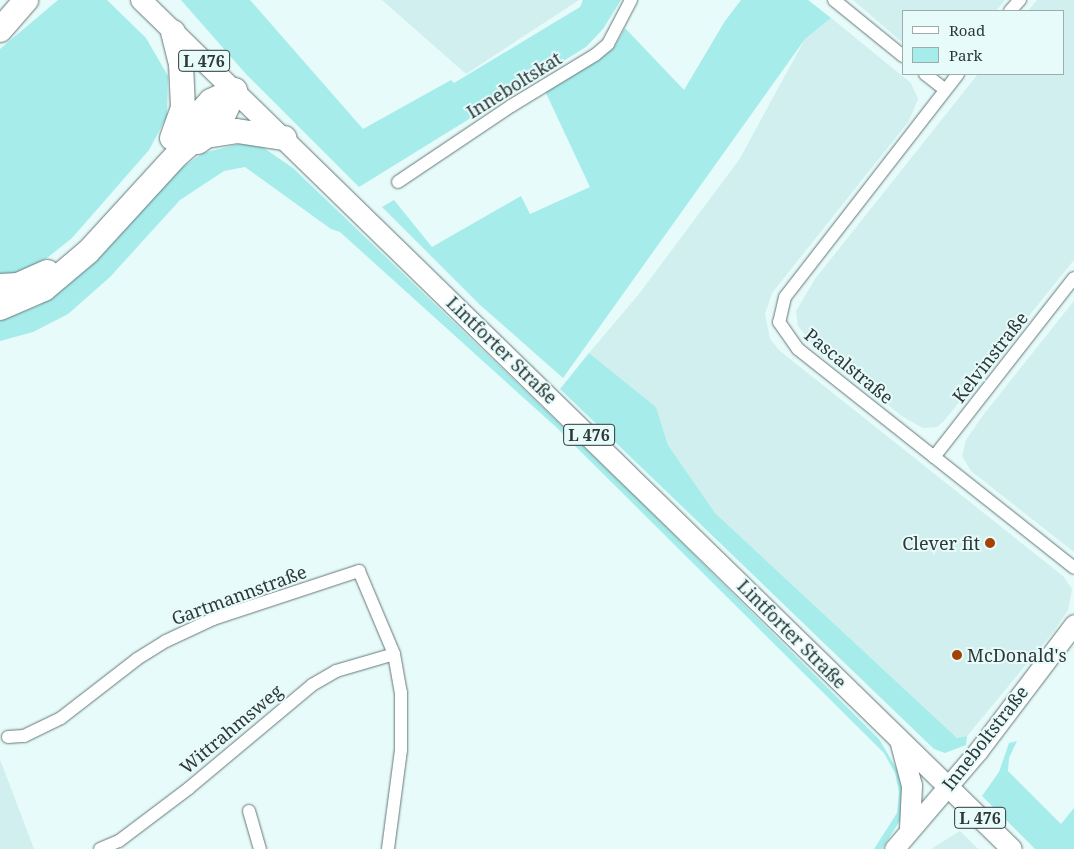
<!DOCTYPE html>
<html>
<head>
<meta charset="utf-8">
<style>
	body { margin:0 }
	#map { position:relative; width:1074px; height:849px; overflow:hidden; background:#e6fbfa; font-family:"Noto Serif",serif }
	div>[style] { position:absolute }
	.built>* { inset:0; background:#d1efee }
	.green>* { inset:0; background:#a5ecea }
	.roads { filter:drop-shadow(0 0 1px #657777) drop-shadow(0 0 1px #657777) }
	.street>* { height:12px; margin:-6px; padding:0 6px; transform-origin:6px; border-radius:6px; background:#fff }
	.secondary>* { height:19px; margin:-9.5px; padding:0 9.5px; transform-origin:9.5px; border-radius:9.5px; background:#fff }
	.primary>* { height:20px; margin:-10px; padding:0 10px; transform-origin:10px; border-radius:10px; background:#fff }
	.highway>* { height:24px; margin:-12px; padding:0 12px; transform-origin:12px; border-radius:12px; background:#fff }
	.dots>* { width:14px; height:14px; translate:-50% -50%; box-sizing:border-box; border:2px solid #e6fbfa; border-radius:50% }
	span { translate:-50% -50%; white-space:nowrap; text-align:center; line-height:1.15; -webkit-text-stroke:4px #e6fbfa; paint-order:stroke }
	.shield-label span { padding:1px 4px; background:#e6fbfa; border:1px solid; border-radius:4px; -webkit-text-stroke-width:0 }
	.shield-label { font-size:16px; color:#2f3737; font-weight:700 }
	.street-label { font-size:18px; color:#2f3737 }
	.poi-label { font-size:18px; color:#2f3737 }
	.right { translate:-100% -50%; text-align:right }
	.left { translate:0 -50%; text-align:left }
	.legend { position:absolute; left:902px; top:10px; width:162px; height:65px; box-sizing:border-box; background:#e6fbfa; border:1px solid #9dadac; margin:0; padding:6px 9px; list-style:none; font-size:15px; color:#2f3737 }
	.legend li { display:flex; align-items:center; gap:10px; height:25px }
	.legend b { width:25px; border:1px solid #9dadac }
</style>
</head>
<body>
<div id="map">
	<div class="built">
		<div style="clip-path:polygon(382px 0,579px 0,466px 74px)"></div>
		<div style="clip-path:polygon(853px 0,1005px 0,996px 11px,903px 11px,903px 43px)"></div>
		<div style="clip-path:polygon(1037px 0,1074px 0,1074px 260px,944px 421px,937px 427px,923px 428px,903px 417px,815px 347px,798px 326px,796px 311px,815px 279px,978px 74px,1063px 74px,1063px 11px,1028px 11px)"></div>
		<div style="clip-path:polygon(831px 18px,911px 83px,918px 99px,909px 121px,772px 293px,765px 314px,770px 339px,780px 351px,1063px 576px,1072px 589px,1068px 610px,1054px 631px,967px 736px,957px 738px,715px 513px,668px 445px,656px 407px,589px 353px,639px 294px,739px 160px,805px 39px)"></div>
		<div style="clip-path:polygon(1074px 301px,1074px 552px,971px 471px,962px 456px,966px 440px,984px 414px)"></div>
		<div style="clip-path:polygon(0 760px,1px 762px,34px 849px,0 849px)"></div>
		<div style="clip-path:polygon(960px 831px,978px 849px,932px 849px,934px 847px)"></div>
	</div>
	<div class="green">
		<div style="clip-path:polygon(58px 0,107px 0,146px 38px,168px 76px,167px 116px,149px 150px,72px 238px,47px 258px,17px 273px,0 276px,0 49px)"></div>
		<div style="clip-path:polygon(181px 0,250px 0,363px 129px,451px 80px,454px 83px,580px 7px,583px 0,621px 0,603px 29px,586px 47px,359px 187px,245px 73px)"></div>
		<div style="clip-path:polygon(741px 0,808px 0,831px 18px,805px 39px,563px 378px,479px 304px,382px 207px,394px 200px,432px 247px,521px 196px,530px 214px,590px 187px,545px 91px,600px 59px,615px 46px,625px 28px,684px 90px,725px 21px)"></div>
		<div style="clip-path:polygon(243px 143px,258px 144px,293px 168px,639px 500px,879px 739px,905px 783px,901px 819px,882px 849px,874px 849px,897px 813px,899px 792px,895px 773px,884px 753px,556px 427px,340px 232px,331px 229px,245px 167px,224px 171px,180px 200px,110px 277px,68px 314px,33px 332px,0 341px,0 321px,40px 305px,73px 281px,176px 172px,203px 153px)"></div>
		<div style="clip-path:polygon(589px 353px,656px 407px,668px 445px,715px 513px,957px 738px,967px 736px,966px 745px,945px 753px,934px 749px,560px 389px)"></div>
		<div style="clip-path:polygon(1017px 741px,1009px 758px,1008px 771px,1061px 824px,1074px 808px,1074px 849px,1035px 849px,982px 796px,999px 772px,1009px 743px)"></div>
	</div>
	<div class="roads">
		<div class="street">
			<div style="left:834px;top:0;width:89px;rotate:39.1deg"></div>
			<div style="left:1010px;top:11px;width:15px;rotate:-48deg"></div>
			<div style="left:925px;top:74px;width:24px;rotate:38deg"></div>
			<div style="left:958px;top:74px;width:282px;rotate:127.8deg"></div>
			<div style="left:785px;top:297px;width:26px;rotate:103deg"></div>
			<div style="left:779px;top:322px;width:33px;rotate:55deg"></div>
			<div style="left:798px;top:349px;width:352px;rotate:38.4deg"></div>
			<div style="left:398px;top:182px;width:136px;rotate:-33.9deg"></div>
			<div style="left:511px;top:106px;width:98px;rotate:-31.3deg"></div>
			<div style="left:595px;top:55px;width:17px;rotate:-40deg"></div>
			<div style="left:608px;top:44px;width:50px;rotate:-62.4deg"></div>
			<div style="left:934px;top:457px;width:227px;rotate:-52deg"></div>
			<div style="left:8px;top:737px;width:16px;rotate:-4deg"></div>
			<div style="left:24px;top:736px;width:41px;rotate:-25.9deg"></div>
			<div style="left:61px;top:718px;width:96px;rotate:-37.8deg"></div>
			<div style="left:137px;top:659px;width:34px;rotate:-32deg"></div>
			<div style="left:166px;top:641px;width:52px;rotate:-25.1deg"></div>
			<div style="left:213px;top:619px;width:154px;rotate:-18.2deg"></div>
			<div style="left:359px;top:571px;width:90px;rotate:67.1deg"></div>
			<div style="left:394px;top:654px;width:39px;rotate:80deg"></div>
			<div style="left:401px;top:692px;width:58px;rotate:90deg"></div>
			<div style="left:401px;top:750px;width:100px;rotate:97.5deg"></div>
			<div style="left:249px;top:811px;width:40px;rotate:74deg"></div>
			<div style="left:100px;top:849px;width:21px;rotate:-23deg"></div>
			<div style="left:119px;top:841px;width:88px;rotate:-37.1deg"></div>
			<div style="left:189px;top:788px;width:160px;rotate:-39.9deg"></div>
			<div style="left:312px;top:685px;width:28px;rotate:-30deg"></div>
			<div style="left:336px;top:671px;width:60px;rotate:-16.3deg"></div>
		</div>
		<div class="secondary">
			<div style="left:894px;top:849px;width:129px;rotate:-49.4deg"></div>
			<div style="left:978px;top:751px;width:159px;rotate:-52.9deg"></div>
		</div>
		<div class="primary">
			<div style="left:141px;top:0;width:1216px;rotate:44.27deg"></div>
			<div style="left:901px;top:744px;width:43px;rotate:75.3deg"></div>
			<div style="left:912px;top:786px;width:42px;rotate:92.7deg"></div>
		</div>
		<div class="highway">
			<div style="left:0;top:30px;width:40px;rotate:-49deg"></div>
			<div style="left:179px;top:136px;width:47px;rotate:-47.6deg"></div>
			<div style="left:211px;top:101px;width:26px;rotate:-25deg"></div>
			<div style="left:172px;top:138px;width:32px;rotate:-70deg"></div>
			<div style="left:183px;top:108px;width:44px;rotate:-92.6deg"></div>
			<div style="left:181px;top:64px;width:33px;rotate:-104deg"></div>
			<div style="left:198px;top:142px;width:10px;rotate:-37deg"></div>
			<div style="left:206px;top:136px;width:31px;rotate:-9deg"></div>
			<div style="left:237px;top:131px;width:48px;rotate:8.5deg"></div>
			<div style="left:0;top:286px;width:18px;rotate:-3deg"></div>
			<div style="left:18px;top:285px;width:32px;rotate:-24deg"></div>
			<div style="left:0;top:308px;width:48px;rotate:-23.4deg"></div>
			<div style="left:44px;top:289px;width:57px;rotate:-40.1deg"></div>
			<div style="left:88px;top:252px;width:132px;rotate:-47.5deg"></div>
			<div style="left:177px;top:155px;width:62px;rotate:-41.1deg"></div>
			<div style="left:224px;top:114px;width:26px;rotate:-65deg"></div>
		</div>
	</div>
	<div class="dots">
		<div style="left:990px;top:543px;background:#a44103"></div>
		<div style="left:957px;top:655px;background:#a44103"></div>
	</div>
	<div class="shield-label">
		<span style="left:204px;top:61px">L 476</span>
		<span style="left:589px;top:435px">L 476</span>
		<span style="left:980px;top:818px">L 476</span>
	</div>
	<div class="street-label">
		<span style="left:514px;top:85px;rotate:-32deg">Inneboltskat</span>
		<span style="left:502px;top:350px;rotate:44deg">Lintforter Straße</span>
		<span style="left:990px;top:357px;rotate:-52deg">Kelvinstraße</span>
		<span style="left:849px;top:366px;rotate:39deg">Pascalstraße</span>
		<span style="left:239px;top:595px;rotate:-20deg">Gartmannstraße</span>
		<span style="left:792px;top:634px;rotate:45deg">Lintforter Straße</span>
		<span style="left:231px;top:729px;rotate:-40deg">Wittrahmsweg</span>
		<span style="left:985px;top:738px;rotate:-52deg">Inneboltstraße</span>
	</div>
	<div class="poi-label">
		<span class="right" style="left:980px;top:543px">Clever fit</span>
		<span class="left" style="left:967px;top:655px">McDonald's</span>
	</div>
	<ul class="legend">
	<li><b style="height:6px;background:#fff"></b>Road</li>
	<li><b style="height:14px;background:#a5ecea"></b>Park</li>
	</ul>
</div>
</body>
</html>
